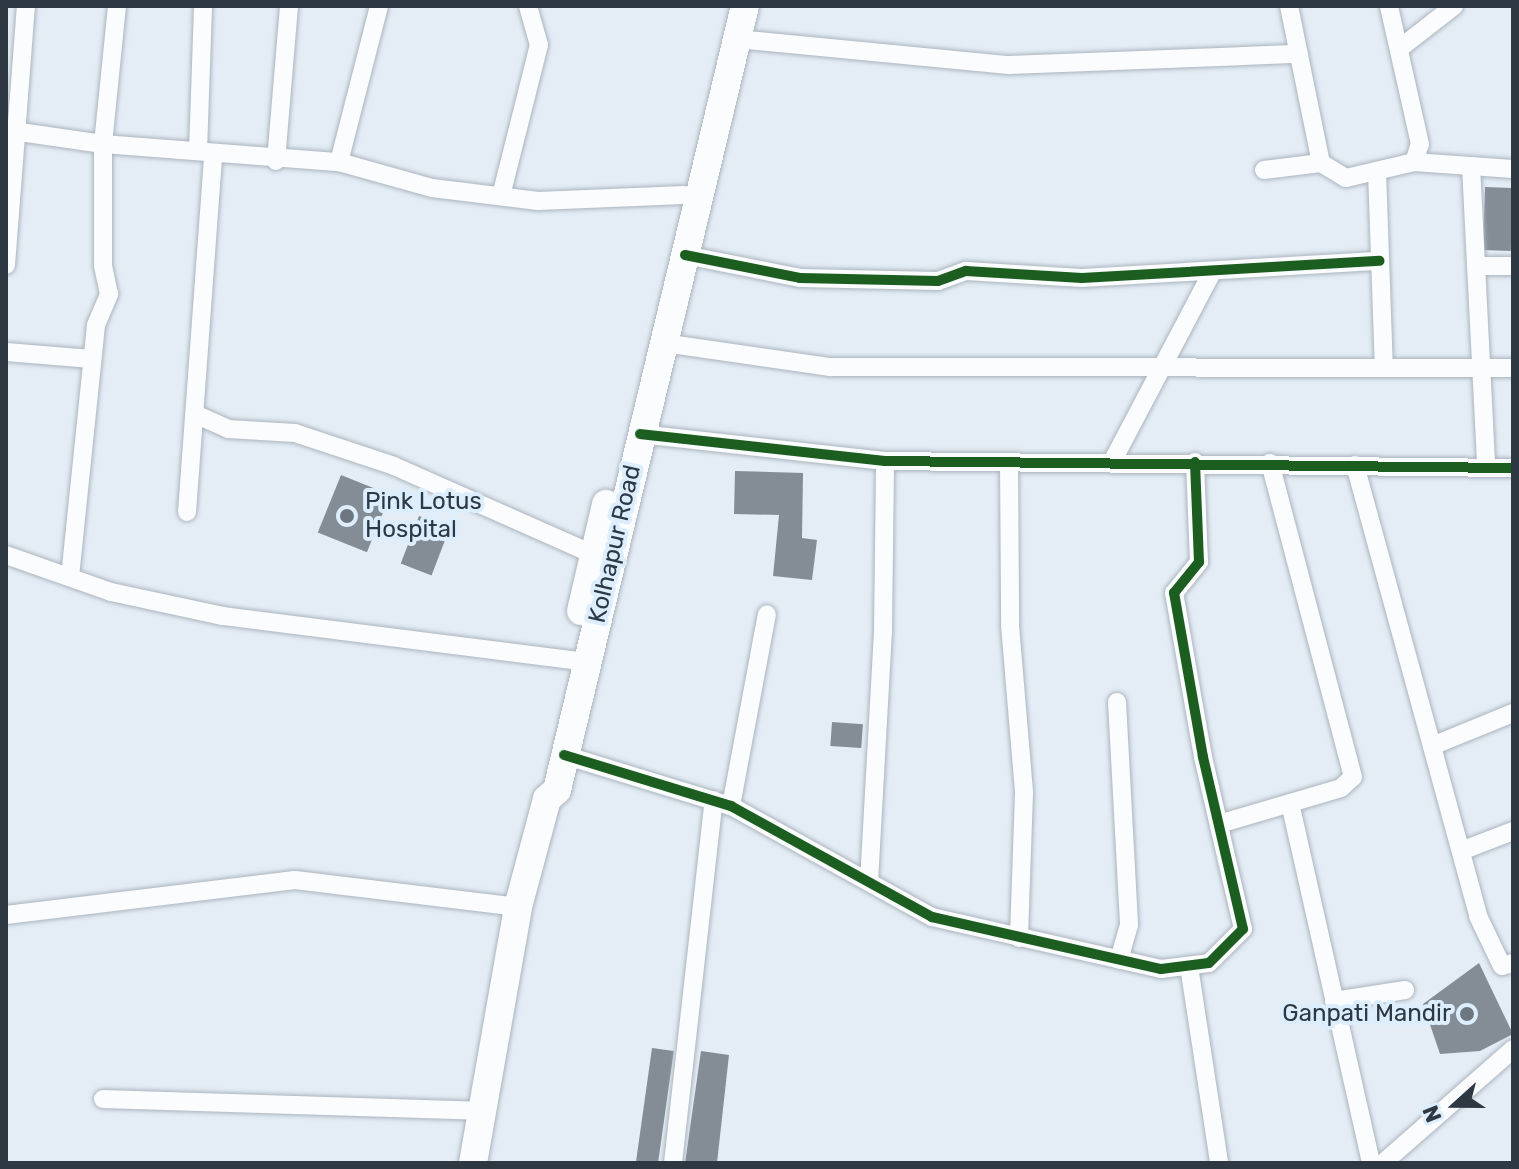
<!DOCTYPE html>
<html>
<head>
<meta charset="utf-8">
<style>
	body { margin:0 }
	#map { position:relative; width:1519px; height:1169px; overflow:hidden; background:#e4edf6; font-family:Rubik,sans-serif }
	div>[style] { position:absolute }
	.building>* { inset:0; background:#848d95; transform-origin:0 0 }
	.roads { filter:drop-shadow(0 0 2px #abb4bd) drop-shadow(0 0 2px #abb4bd) }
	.street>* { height:18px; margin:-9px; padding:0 9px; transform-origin:9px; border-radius:9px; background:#fbfcfe }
	.primary>* { height:28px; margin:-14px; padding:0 14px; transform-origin:14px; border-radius:14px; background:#fbfcfe }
	.cycleway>* { height:10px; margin:-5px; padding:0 5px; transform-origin:5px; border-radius:5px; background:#1b5e20 }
	.dots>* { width:22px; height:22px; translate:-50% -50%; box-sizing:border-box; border:4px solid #dceefe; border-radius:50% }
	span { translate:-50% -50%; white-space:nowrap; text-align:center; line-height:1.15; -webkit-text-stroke:8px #dceefe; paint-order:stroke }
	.poi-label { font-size:24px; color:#2d3843 }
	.left { translate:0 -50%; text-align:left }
	.right { translate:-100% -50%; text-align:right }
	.street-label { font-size:24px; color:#2d3843 }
	.frame { position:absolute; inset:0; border:8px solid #2d3843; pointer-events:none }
	.north { position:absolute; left:1415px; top:1065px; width:80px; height:80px; -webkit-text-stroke:6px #dceefe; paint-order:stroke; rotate:249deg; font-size:22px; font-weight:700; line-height:32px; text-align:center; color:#2d3843 }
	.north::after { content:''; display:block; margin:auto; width:28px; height:36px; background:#2d3843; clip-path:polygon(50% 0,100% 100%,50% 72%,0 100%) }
</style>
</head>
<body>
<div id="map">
	<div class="building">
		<div style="left:1485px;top:187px;width:28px;height:63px;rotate:2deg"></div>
		<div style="clip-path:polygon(735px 471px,803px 473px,802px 538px,817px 540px,812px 580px,773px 576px,779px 515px,734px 514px)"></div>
		<div style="left:341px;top:475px;width:53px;height:62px;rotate:22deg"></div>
		<div style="left:419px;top:516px;width:33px;height:51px;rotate:21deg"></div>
		<div style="left:832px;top:722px;width:31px;height:24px;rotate:4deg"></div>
		<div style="clip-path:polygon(1479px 963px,1513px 1034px,1480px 1051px,1440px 1054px,1423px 1004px)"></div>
		<div style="left:652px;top:1048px;width:22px;height:116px;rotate:8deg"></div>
		<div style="clip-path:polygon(701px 1051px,729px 1055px,717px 1163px,685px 1163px)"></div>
	</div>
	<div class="roads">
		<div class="street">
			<div style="left:1289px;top:6px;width:160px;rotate:78.5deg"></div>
			<div style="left:1321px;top:163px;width:29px;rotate:31deg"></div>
			<div style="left:1346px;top:178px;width:70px;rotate:-13.2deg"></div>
			<div style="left:1414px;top:162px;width:19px;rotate:-72deg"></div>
			<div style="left:1420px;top:144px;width:141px;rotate:-102.7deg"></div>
			<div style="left:737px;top:39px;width:273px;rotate:5.5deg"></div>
			<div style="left:1009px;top:65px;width:290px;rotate:-2.2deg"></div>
			<div style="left:1399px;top:49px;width:70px;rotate:-38deg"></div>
			<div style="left:6px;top:130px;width:98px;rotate:8.2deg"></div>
			<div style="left:103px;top:144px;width:237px;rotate:4.4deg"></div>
			<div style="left:339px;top:162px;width:97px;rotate:15.6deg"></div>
			<div style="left:432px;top:188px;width:107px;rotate:7deg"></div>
			<div style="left:538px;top:201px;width:146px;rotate:-2.4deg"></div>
			<div style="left:198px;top:151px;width:145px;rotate:-88deg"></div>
			<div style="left:276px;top:161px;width:156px;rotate:-85.2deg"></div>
			<div style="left:339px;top:162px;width:161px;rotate:-75.6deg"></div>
			<div style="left:1414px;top:162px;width:99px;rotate:4deg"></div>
			<div style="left:1471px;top:166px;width:301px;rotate:87.1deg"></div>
			<div style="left:1264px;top:170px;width:57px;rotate:-7deg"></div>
			<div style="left:1377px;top:171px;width:197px;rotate:88deg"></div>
			<div style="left:501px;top:196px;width:156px;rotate:-75.9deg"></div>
			<div style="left:539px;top:45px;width:41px;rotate:-105.8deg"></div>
			<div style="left:685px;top:255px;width:117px;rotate:11.3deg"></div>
			<div style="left:800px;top:278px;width:138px;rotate:1.2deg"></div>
			<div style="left:938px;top:281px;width:30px;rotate:-20deg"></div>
			<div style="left:966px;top:271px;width:116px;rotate:3.5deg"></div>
			<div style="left:1082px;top:278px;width:298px;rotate:-3.3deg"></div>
			<div style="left:6px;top:265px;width:260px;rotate:-85.6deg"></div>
			<div style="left:1476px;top:266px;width:37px"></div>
			<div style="left:663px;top:343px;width:169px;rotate:8.2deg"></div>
			<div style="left:830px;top:367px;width:683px;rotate:0.08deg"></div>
			<div style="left:6px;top:352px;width:86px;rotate:4.7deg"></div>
			<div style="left:197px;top:415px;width:34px;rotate:24deg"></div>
			<div style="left:228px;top:429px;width:67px;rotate:3.4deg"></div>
			<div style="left:295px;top:433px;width:104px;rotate:18.4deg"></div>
			<div style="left:394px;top:466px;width:218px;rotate:23.9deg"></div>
			<div style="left:640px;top:434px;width:246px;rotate:6.3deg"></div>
			<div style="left:885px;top:461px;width:628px;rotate:0.64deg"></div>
			<div style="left:1009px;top:462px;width:163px;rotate:89.6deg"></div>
			<div style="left:1010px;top:625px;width:169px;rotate:85.2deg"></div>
			<div style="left:1024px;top:793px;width:145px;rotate:92deg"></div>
			<div style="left:1112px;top:462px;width:212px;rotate:-62.2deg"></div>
			<div style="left:1355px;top:465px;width:467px;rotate:74.7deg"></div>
			<div style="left:1478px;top:916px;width:55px;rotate:64.4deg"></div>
			<div style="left:1502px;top:966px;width:11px;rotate:-15deg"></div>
			<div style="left:187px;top:512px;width:359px;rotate:-85.8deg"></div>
			<div style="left:6px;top:555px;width:111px;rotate:19.4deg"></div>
			<div style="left:111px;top:592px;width:115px;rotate:12.1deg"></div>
			<div style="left:223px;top:616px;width:367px;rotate:7.2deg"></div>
			<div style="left:70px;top:577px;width:253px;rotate:-84.1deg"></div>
			<div style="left:96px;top:325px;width:34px;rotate:-67deg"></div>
			<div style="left:109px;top:294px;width:30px;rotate:-102deg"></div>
			<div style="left:103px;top:265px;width:121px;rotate:-90deg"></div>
			<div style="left:103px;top:144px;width:139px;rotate:-84.2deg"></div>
			<div style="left:1117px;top:702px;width:223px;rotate:86.9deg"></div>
			<div style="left:1129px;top:925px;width:36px;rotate:106deg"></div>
			<div style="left:1432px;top:746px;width:87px;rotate:-22.2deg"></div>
			<div style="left:564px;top:755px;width:175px;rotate:17deg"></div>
			<div style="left:731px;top:806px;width:230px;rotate:28.9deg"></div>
			<div style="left:932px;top:917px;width:235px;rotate:12.8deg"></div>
			<div style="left:1161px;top:969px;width:48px;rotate:-7.1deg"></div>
			<div style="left:1209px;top:963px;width:48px;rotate:-45deg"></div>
			<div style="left:1243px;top:929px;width:177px;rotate:-103.1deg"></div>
			<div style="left:1203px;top:757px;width:167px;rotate:-100deg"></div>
			<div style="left:1174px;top:593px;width:40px;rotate:-51deg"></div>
			<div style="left:1199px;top:562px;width:100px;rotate:-92.3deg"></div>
			<div style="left:1290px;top:803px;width:369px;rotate:77.3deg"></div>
			<div style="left:731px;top:806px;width:195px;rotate:-79.4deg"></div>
			<div style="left:1219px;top:824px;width:127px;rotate:-16.4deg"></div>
			<div style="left:1341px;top:788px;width:16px;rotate:-43deg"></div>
			<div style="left:1353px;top:777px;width:325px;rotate:-104.8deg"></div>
			<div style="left:1461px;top:851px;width:56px;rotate:-21deg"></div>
			<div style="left:869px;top:882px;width:252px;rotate:-86.8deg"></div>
			<div style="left:883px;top:630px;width:169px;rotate:-89.3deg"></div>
			<div style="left:6px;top:915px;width:291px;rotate:-6.9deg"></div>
			<div style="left:295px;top:880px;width:225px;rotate:6.9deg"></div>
			<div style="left:1189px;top:966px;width:199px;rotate:81.3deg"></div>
			<div style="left:1334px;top:1001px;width:72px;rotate:-8.8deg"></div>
			<div style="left:103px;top:1099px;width:383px;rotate:1.8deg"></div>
			<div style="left:673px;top:1163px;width:365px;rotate:-83.6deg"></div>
			<div style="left:1383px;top:1163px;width:173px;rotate:-41.2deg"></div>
		</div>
		<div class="primary">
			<div style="left:581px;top:611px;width:110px;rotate:-76.8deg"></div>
			<div style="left:473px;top:1163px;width:260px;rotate:-80deg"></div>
			<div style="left:518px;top:907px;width:112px;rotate:-75deg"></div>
			<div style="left:547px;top:799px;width:13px;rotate:-42deg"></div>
			<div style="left:557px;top:790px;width:806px;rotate:-76.52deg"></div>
		</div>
	</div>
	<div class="cycleway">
		<div style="left:685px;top:255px;width:117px;rotate:11.3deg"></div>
		<div style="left:800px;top:278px;width:138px;rotate:1.2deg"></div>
		<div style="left:938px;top:281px;width:30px;rotate:-20deg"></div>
		<div style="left:966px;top:271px;width:116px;rotate:3.5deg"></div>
		<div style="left:1082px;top:278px;width:298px;rotate:-3.3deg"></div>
		<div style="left:640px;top:434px;width:246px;rotate:6.3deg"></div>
		<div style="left:885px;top:461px;width:628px;rotate:0.64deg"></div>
		<div style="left:564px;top:755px;width:175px;rotate:17deg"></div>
		<div style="left:731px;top:806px;width:230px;rotate:28.9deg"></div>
		<div style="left:932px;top:917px;width:235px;rotate:12.8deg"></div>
		<div style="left:1161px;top:969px;width:48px;rotate:-7.1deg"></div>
		<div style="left:1209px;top:963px;width:48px;rotate:-45deg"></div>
		<div style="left:1243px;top:929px;width:177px;rotate:-103.1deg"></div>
		<div style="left:1203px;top:757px;width:167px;rotate:-100deg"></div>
		<div style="left:1174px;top:593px;width:40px;rotate:-51deg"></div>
		<div style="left:1199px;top:562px;width:100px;rotate:-92.3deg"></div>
	</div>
	<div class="dots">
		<div style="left:347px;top:516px;background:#6d7782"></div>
		<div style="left:1467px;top:1014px;background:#6d7782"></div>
	</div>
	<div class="poi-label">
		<span class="left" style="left:365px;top:516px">Pink Lotus<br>Hospital</span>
		<span class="right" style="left:1451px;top:1014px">Ganpati Mandir</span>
	</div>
	<div class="street-label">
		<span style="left:615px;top:544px;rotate:-77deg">Kolhapur Road</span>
	</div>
	<div class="frame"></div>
	<div class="north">N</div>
</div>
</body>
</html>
